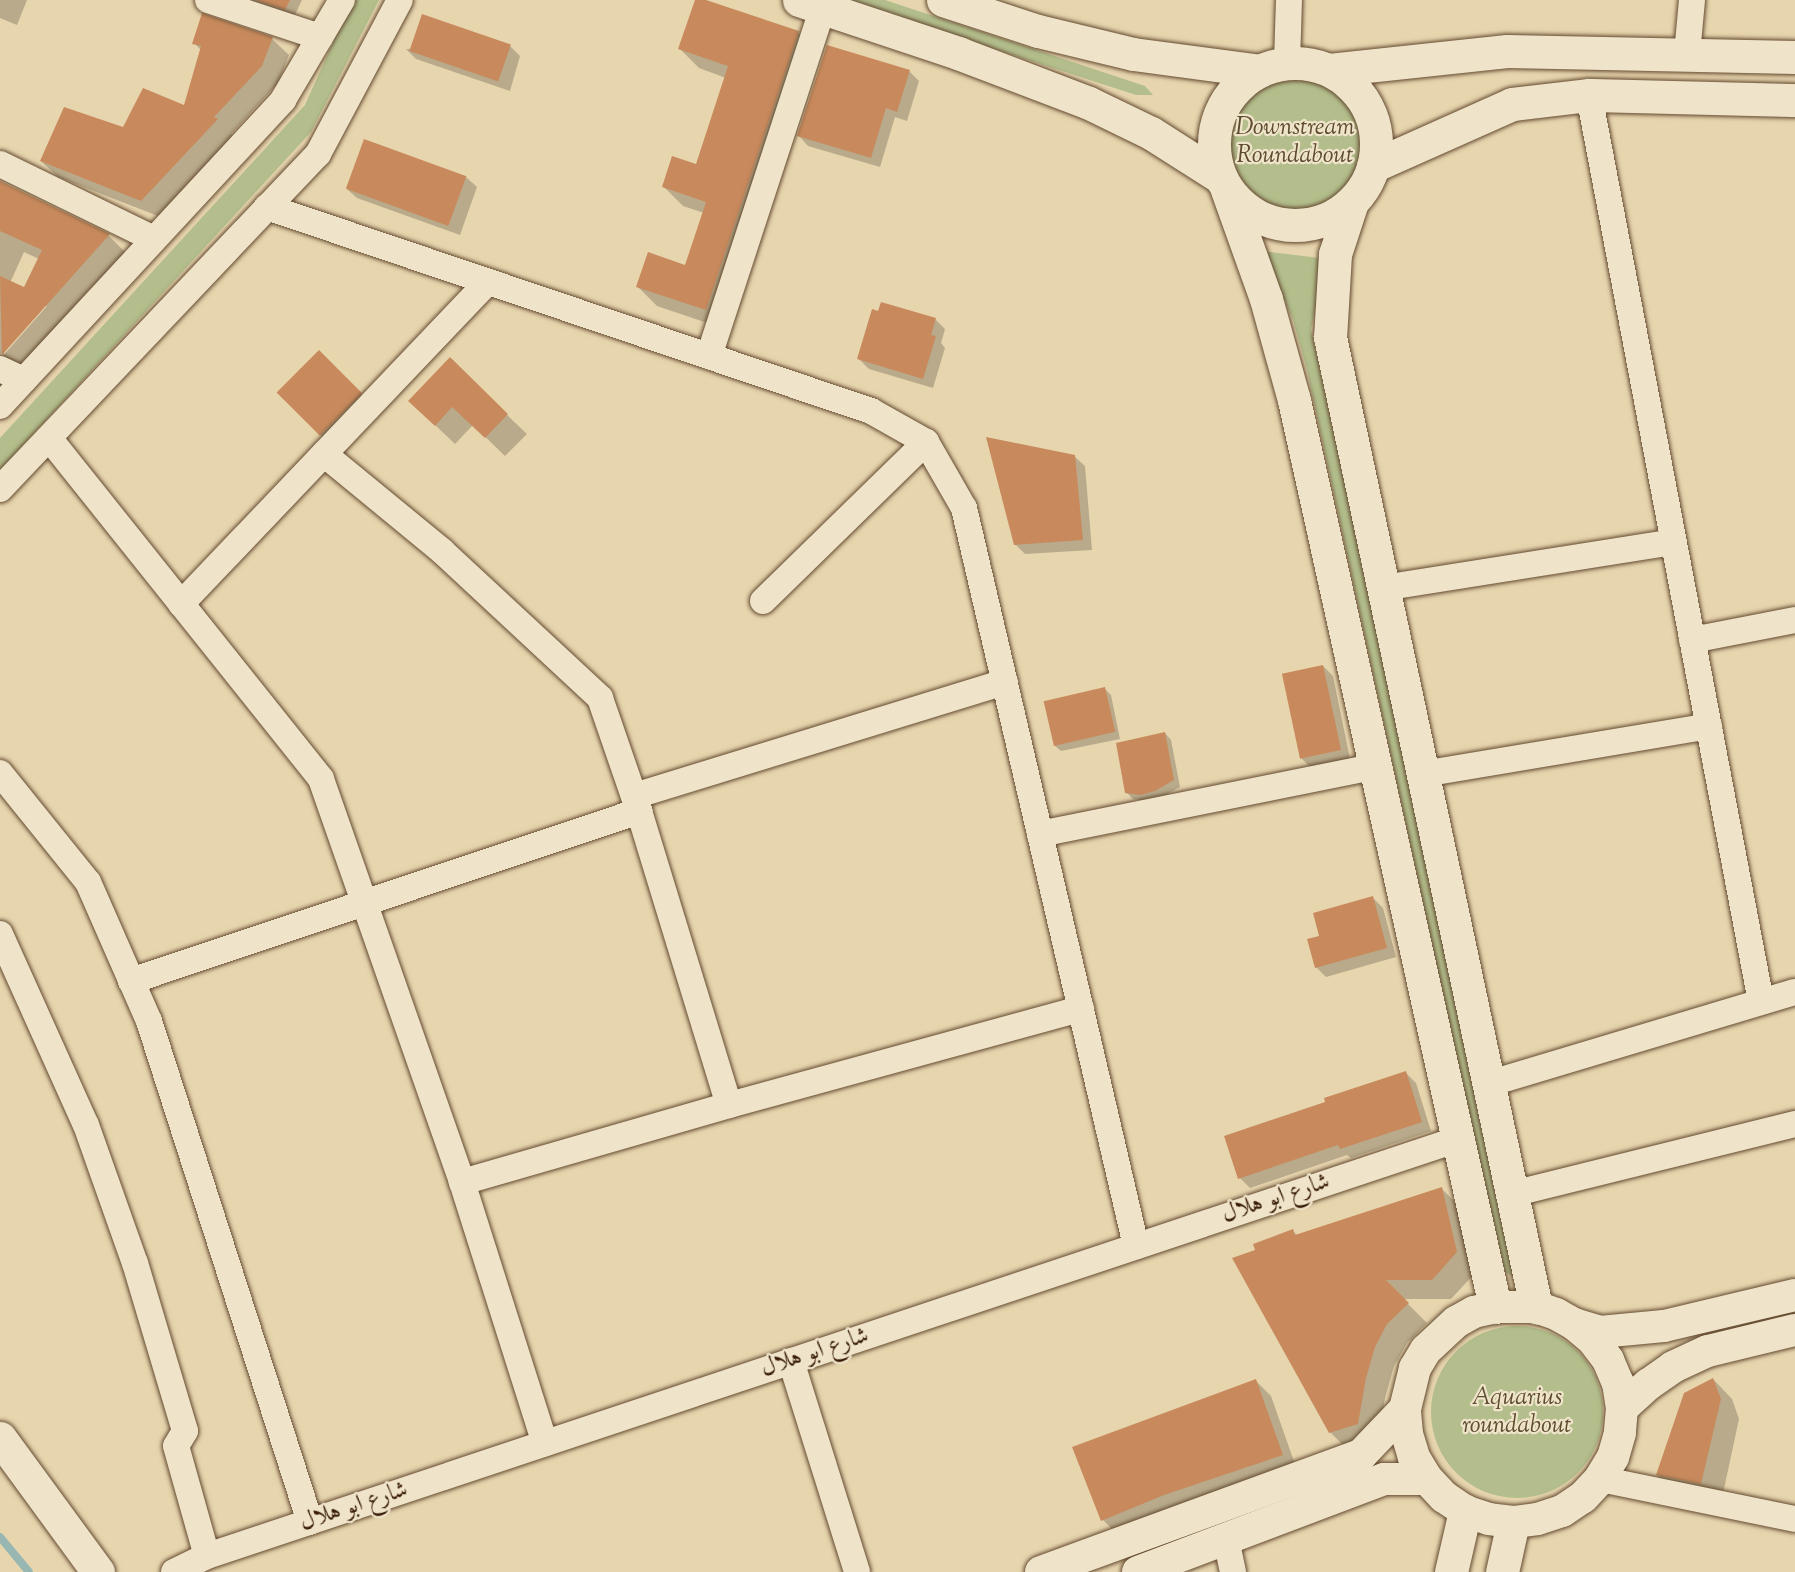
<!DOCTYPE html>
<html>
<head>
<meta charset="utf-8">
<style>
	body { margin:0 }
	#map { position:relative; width:1795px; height:1572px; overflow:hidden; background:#e7d5ae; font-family:"Sorts Mill Goudy",Amiri,serif }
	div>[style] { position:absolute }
	.green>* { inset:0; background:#b3be8c }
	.round { border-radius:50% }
	.shadow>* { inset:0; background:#0003; transform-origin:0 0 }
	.stream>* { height:8px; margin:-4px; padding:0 4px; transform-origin:4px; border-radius:4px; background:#98b7b2 }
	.building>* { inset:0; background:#c88a5d; transform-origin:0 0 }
	.roads { filter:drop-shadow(0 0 2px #644a30) drop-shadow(0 0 2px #644a30) }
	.minor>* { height:26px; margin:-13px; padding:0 13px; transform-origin:13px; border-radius:13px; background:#efe4ca }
	.tertiary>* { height:32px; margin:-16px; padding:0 16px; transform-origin:16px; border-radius:16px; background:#efe4ca }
	.secondary>* { height:33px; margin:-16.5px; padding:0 16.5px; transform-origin:16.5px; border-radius:16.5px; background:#efe4ca }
	.secondary>.ring { margin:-16.5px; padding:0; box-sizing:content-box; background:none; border:33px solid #efe4ca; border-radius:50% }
	span { translate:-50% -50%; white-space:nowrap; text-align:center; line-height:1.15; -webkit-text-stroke:4.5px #efe4ca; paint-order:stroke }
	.park-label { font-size:24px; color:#5d4c2e; font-style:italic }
	.street-label { font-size:24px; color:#381b06 }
</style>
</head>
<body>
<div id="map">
	<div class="green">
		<div style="clip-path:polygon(352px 0,379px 0,311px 132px,0 470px,0 438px,305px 105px)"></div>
		<div style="clip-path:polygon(844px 0,885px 0,1145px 86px,1153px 95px,1136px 95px)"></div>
		<div class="round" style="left:1227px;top:75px;width:136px;height:136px"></div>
		<div style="clip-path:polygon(1263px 251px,1327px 259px,1311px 329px,1445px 934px,1515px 1271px,1512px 1276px,1505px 1272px,1482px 1173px,1307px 370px,1293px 320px)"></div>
		<div class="round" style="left:1431px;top:1326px;width:172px;height:172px"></div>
	</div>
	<div class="shadow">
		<div style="clip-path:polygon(0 0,27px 0,17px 25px,0 18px)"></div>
		<div style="clip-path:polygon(240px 0,302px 0,294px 17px)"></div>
		<div style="clip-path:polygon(697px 0,798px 32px,818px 52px,725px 329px,657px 306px,638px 287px,686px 267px,704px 213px,683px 206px,664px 187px,697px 166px,726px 78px,699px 68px,680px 49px)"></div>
		<div style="clip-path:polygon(202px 15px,272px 39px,289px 55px,278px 83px,231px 134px,233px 136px,158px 216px,58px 177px,41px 161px,185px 107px,201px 50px,194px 43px)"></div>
		<div style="clip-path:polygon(510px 46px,520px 56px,510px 91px,416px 59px,406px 49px)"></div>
		<div style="clip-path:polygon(909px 71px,919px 81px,907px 121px,895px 117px,880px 167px,808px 146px,799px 136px)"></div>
		<div style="clip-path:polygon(365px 141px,467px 178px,477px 187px,460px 235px,357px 198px,347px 189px)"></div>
		<div style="clip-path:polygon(evenodd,0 183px,109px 236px,128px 255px,23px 371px,0 359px,47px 306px,43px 306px,0 354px,0 183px,24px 252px,39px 259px,25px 289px,10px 283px,24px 252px)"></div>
		<div style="clip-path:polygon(935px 319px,945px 329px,941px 343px,945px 348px,933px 388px,869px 369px,859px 359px)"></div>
		<div style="left:319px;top:353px;width:86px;height:57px;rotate:45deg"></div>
		<div style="clip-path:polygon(410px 401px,507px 415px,527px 434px,505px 456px,473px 425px,455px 444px)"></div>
		<div style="clip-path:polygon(1074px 456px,1085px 466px,1092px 550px,1025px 554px,1015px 544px)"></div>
		<div style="clip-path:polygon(1323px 666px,1333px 676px,1350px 759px,1311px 768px,1301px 758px)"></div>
		<div style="clip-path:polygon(1104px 688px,1111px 695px,1120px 739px,1061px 751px,1054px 745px)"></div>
		<div style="clip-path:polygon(1165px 733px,1171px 740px,1180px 787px,1162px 797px,1147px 801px,1133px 799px,1126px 792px)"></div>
		<div style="clip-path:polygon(1373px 898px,1383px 908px,1396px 957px,1326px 977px,1316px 967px,1321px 937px)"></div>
		<div style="clip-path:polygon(1406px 1073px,1416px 1083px,1431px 1131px,1351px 1158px,1347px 1155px,1250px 1188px,1240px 1178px,1327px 1103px)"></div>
		<div style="clip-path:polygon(1442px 1189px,1461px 1208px,1476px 1272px,1451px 1299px,1403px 1299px,1427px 1323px,1407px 1343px,1394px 1366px,1385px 1398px,1377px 1443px,1350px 1452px,1330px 1432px,1257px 1251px,1293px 1231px,1298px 1236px)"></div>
		<div style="clip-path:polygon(1713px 1379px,1732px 1399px,1739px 1419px,1721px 1503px,1677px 1494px,1657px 1475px)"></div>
		<div style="clip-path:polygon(1256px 1381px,1271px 1396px,1297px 1470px,1118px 1535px,1103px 1520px)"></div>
	</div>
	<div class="stream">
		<div style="left:0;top:1537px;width:45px;rotate:50.4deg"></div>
	</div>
	<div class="building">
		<div style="clip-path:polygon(256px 0,290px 0,285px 10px)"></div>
		<div style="clip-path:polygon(695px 0,706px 0,799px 31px,706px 310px,636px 287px,648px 252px,685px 265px,706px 202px,662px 187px,672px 156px,696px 164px,728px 66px,678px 49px)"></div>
		<div style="clip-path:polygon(202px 13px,273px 37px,262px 66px,214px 117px,218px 119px,141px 201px,40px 161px,64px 107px,123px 127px,143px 88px,184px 105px,201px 46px,192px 44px)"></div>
		<div style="left:422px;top:14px;width:94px;height:39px;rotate:19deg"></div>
		<div style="clip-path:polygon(827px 45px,910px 70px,897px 112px,886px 108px,871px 158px,797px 136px)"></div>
		<div style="left:364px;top:139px;width:109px;height:53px;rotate:20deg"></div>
		<div style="clip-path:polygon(0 181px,110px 234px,2px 355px,0 276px,24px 287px,42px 250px,0 231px)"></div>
		<div style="clip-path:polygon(881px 302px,936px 318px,931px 335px,936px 336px,923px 379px,857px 359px,872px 309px,878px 311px)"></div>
		<div style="left:319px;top:350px;width:61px;height:60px;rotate:45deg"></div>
		<div style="clip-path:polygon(450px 357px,508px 414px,485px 438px,452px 407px,435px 426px,408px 401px)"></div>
		<div style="clip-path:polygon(986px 437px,1075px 455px,1083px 540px,1014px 545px)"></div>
		<div style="left:1323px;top:665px;width:87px;height:42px;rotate:78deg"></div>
		<div style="left:1105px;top:687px;width:46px;height:63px;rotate:77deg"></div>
		<div style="clip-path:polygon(1165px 732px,1174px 780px,1155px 791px,1140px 795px,1125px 793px,1116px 743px)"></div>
		<div style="clip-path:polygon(1373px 896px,1387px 948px,1315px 968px,1307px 939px,1319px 936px,1313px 913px)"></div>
		<div style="clip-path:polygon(1406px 1071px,1422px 1122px,1340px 1149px,1338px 1145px,1238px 1179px,1224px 1136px,1325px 1102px,1324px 1098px)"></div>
		<div style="clip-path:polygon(1442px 1187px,1457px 1252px,1432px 1280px,1386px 1280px,1409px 1303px,1387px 1324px,1375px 1347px,1366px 1378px,1358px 1424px,1329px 1433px,1232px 1258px,1255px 1250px,1253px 1244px,1293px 1229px,1295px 1235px)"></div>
		<div style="clip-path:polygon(1713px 1378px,1721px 1399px,1701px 1484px,1656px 1475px,1684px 1393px)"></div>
		<div style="clip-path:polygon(1256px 1379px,1283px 1455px,1164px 1495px,1101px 1521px,1072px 1447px)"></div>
	</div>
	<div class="roads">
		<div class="minor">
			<div style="left:208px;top:0;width:118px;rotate:18.3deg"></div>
			<div style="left:1687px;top:54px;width:54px;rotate:-84.7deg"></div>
			<div style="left:1287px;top:63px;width:63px;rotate:-88.2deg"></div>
			<div style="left:1589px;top:95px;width:923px;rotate:79.26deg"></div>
			<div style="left:0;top:164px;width:171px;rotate:26deg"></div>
			<div style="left:267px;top:207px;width:638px;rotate:18.66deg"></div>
			<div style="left:871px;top:411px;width:63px;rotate:29.4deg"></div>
			<div style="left:926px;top:442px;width:76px;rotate:60.1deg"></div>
			<div style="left:964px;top:508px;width:758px;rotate:76.88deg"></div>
			<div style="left:709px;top:356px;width:366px;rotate:-71.9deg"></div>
			<div style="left:0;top:369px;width:26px;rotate:25deg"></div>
			<div style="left:0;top:406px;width:417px;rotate:-47.2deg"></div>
			<div style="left:283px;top:100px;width:116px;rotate:-59.5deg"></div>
			<div style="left:49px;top:438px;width:436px;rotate:51.4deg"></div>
			<div style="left:321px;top:779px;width:427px;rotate:70.7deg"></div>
			<div style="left:462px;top:1182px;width:274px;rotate:72.4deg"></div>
			<div style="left:324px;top:454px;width:153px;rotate:39.4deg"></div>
			<div style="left:442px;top:551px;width:216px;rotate:42.9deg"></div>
			<div style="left:600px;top:698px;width:120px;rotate:71deg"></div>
			<div style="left:639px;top:811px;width:307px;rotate:73deg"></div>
			<div style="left:729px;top:1105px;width:278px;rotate:163.9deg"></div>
			<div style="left:0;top:489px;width:462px;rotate:-46.5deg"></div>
			<div style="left:318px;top:154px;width:174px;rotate:-62deg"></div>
			<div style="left:1383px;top:588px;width:294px;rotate:-9deg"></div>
			<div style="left:763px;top:601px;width:228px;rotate:-44.3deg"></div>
			<div style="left:181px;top:604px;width:445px;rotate:-46.4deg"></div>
			<div style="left:1692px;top:640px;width:105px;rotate:-11deg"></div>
			<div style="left:0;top:773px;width:140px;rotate:51.1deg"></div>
			<div style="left:88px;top:882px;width:152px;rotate:66.3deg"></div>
			<div style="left:149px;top:1021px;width:526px;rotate:72.18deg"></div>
			<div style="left:1423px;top:774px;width:290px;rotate:-9.5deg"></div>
			<div style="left:634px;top:796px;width:388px;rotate:-17.1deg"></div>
			<div style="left:1040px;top:834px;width:343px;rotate:-11.4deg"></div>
			<div style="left:0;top:934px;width:209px;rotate:65.8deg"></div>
			<div style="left:86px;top:1125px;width:146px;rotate:70.5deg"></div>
			<div style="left:135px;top:1263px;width:175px;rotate:73.4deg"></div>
			<div style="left:185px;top:1431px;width:17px;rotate:121deg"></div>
			<div style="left:176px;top:1446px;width:114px;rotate:74.3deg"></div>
			<div style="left:131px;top:981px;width:536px;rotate:-18.5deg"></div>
			<div style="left:1488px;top:1084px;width:320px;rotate:-16.7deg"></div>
			<div style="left:729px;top:1105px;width:365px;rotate:-15.3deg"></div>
			<div style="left:1512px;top:1194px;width:292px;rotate:-13.9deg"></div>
			<div style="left:791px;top:1361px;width:221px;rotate:72.6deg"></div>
			<div style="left:1600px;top:1479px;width:199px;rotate:11.6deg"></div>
			<div style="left:1226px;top:1539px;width:34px;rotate:78deg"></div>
			<div style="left:174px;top:1572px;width:37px;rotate:-26deg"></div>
			<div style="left:207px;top:1556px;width:1319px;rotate:-18.43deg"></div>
		</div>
		<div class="tertiary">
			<div style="left:1574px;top:1324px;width:27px;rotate:17deg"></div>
			<div style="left:1600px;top:1332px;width:64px;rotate:-5.4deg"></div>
			<div style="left:1664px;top:1326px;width:135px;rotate:-13.3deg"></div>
			<div style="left:1622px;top:1408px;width:36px;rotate:-42deg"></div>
			<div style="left:1649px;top:1384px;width:29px;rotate:-35deg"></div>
			<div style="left:1673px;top:1367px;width:38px;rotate:-25deg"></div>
			<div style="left:1708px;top:1351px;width:89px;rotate:-13.6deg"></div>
			<div style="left:1041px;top:1572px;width:341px;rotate:-20.1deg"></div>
			<div style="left:1361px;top:1455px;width:64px;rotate:-46.3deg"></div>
			<div style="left:1405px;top:1409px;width:42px;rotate:-76.3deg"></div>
			<div style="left:1415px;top:1368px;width:21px;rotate:-59deg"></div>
			<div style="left:1426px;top:1350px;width:41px;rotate:-43deg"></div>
			<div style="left:1456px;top:1322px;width:21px;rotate:-29deg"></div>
			<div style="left:1474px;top:1312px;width:22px;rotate:-13deg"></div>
			<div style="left:1495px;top:1307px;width:41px"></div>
			<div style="left:1536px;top:1307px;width:21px;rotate:19deg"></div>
			<div style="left:1556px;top:1314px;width:21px;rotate:29deg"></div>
			<div style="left:1574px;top:1324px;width:25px;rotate:40deg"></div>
			<div style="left:1593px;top:1340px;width:25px;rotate:53deg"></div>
			<div style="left:1608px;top:1360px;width:25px;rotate:67deg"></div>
			<div style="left:1618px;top:1383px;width:25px;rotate:81deg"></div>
			<div style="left:1622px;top:1408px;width:25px;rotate:95deg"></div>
			<div style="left:1620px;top:1433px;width:25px;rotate:106deg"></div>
			<div style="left:1613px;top:1457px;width:26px;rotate:121deg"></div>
			<div style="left:1600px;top:1479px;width:25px;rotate:133deg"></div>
			<div style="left:1583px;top:1497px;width:25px;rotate:146deg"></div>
			<div style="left:1562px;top:1511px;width:25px;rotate:162deg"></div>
			<div style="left:1538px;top:1519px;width:25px;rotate:173deg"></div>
			<div style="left:1513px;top:1522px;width:24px;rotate:-173deg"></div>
			<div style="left:1489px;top:1519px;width:25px;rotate:-162deg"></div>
			<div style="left:1465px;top:1511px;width:25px;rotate:-146deg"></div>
			<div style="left:1444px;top:1497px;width:25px;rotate:-133deg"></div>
			<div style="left:1427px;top:1479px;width:26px;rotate:-121deg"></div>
			<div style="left:1414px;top:1457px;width:24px;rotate:-107deg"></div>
			<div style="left:1407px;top:1434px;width:25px;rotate:-95deg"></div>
			<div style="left:1138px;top:1572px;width:263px;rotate:-20.7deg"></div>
			<div style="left:1384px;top:1479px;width:43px"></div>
		</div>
		<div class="secondary">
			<div style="left:799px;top:0;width:168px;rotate:18.4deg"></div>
			<div style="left:958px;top:53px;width:140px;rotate:20.9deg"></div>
			<div style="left:1089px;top:103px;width:69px;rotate:25.8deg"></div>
			<div style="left:1151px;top:133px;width:82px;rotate:32.5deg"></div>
			<div style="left:943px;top:0;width:100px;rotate:18.1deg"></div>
			<div style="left:1038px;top:31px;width:98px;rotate:13.6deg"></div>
			<div style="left:1133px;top:54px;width:128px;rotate:7.6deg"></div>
			<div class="ring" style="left:1214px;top:63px;width:129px;height:129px"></div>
			<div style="left:1329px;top:70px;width:179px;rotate:-6.1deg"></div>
			<div style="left:1507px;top:51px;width:288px;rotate:1.2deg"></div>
			<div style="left:1373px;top:166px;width:152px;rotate:-24deg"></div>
			<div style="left:1512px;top:104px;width:78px;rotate:-6.7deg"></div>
			<div style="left:1589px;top:95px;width:206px;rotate:1.4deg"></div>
			<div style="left:1227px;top:190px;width:116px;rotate:70.3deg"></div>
			<div style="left:1266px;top:299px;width:105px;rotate:74.5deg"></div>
			<div style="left:1294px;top:400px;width:929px;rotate:77.5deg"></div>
			<div style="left:1352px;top:202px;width:55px;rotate:108.1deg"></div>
			<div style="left:1335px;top:254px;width:83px;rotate:93.4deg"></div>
			<div style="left:1330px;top:337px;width:992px;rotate:78.01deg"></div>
			<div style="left:0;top:1438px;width:166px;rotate:53.8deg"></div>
			<div style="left:1451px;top:1572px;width:63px;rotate:-77.1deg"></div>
			<div style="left:1502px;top:1572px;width:51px;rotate:-77.6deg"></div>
		</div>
	</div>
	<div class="park-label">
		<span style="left:1295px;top:143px">Downstream<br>Roundabout</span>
		<span style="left:1517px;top:1413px">Aquarius<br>roundabout</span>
	</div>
	<div class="street-label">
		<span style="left:1276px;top:1199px;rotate:-18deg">شارع ابو هلال</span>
		<span style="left:815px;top:1353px;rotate:-18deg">شارع ابو هلال</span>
		<span style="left:354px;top:1507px;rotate:-18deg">شارع ابو هلال</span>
	</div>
</div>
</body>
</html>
